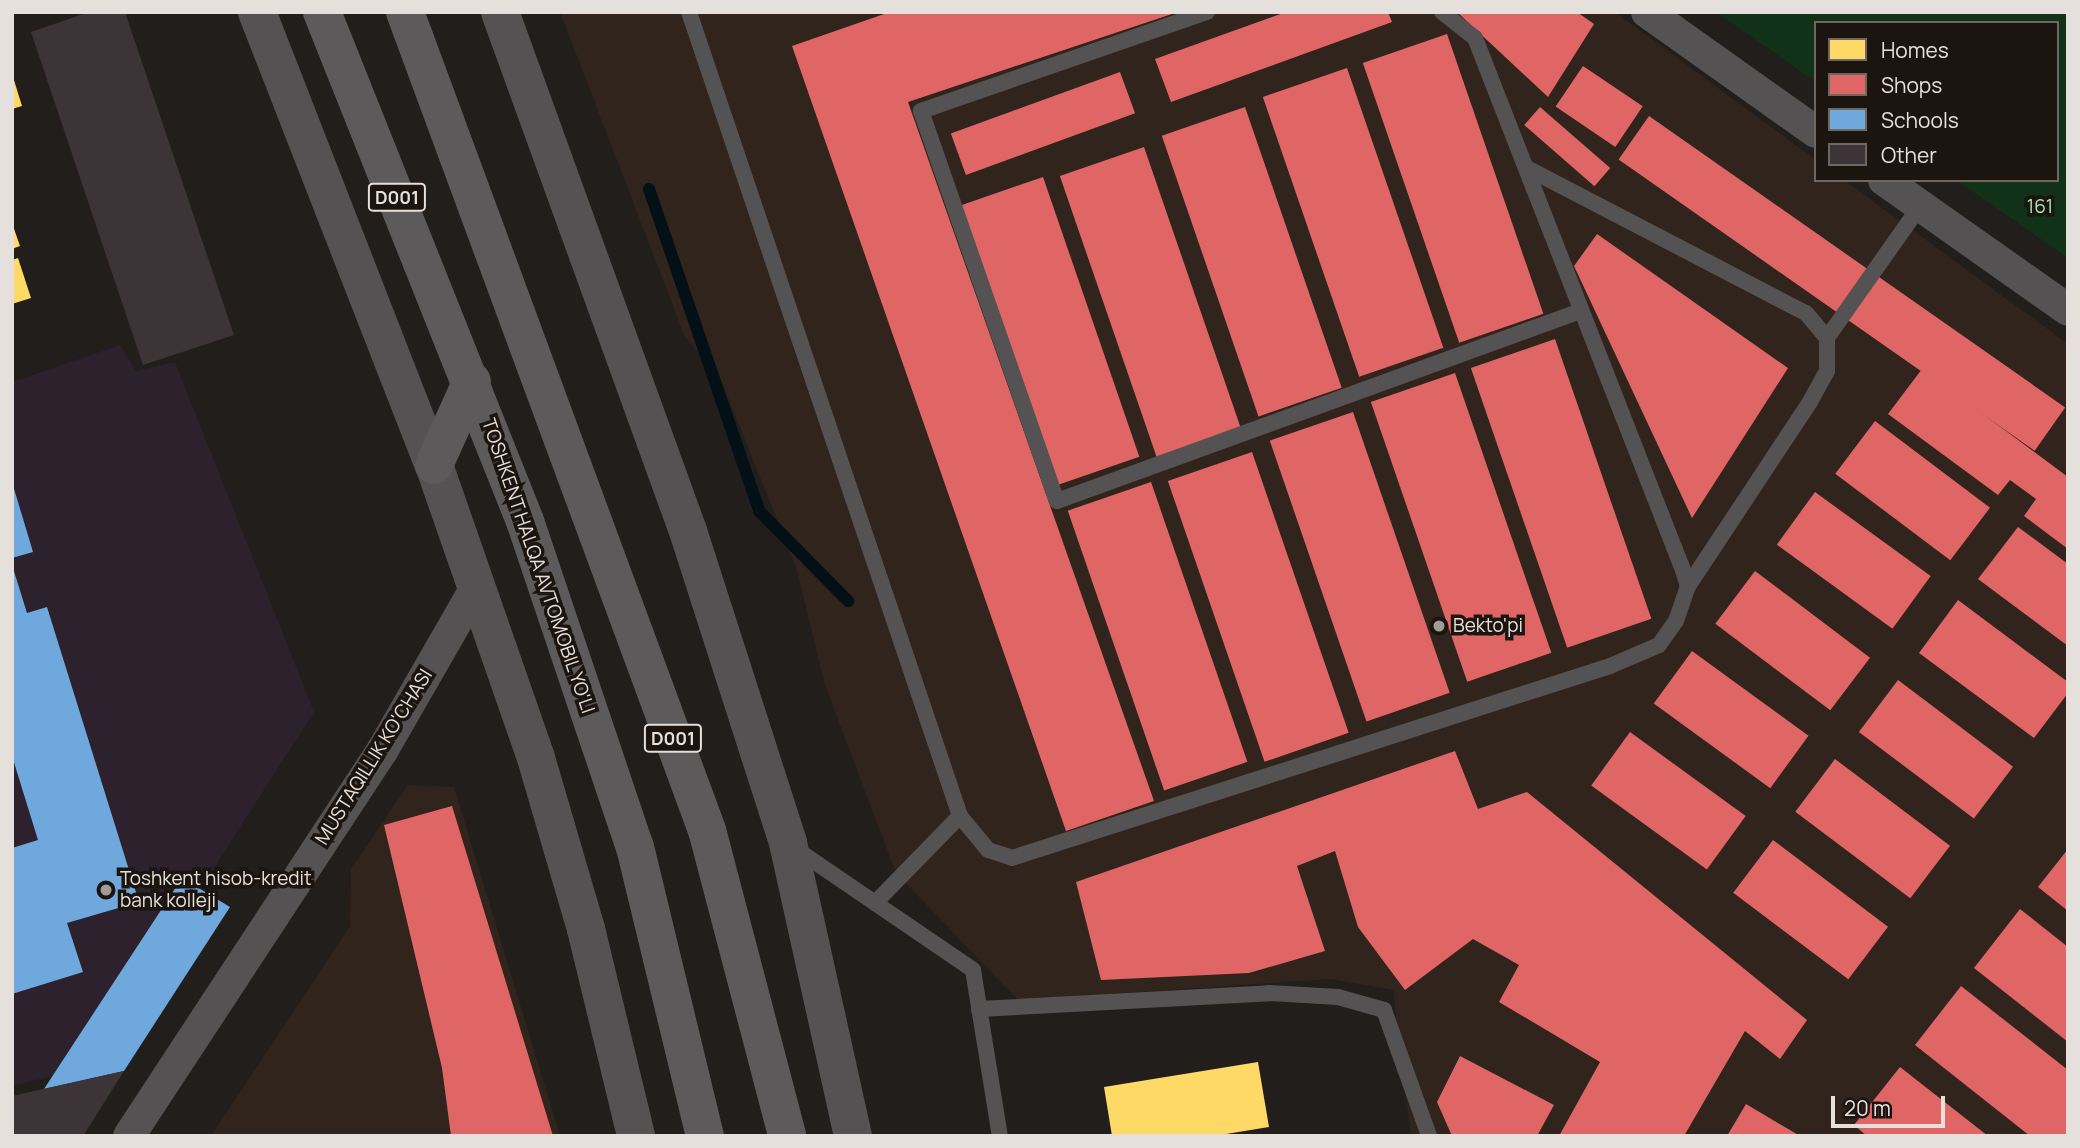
<!DOCTYPE html>
<html>
<head>
<meta charset="utf-8">
<style>
	body { margin:0 }
	#map { position:relative; width:2080px; height:1148px; overflow:hidden; background:#221e1b; font-family:Manrope,sans-serif }
	div>[style] { position:absolute }
	.built>* { inset:0; background:#31241d }
	.education>* { inset:0; background:#2c212c }
	.green>* { inset:0; background:#113219 }
	.homes>* { inset:0; background:#ffd966 }
	.shops>* { inset:0; background:#e06666; transform-origin:0 0 }
	.schools>* { inset:0; background:#6fa8dc }
	.stream>* { height:12px; margin:-6px; padding:0 6px; transform-origin:6px; border-radius:6px; background:#031016 }
	.building>* { inset:0; background:#3d3438 }
	.service>* { height:16px; margin:-8px; padding:0 8px; transform-origin:8px; border-radius:8px; background:#545252 }
	.minor>* { height:32px; margin:-16px; padding:0 16px; transform-origin:16px; border-radius:16px; background:#545252 }
	.tertiary>* { height:38px; margin:-19px; padding:0 19px; transform-origin:19px; border-radius:19px; background:#545252 }
	.trunk>* { height:38px; margin:-19px; padding:0 19px; transform-origin:19px; border-radius:19px; background:#5c5a5a }
	.dots>* { width:19px; height:19px; translate:-50% -50%; box-sizing:border-box; border:4px solid #1c140f; border-radius:50% }
	span { translate:-50% -50%; white-space:nowrap; text-align:center; line-height:1.15; -webkit-text-stroke:7px #1c140f; paint-order:stroke }
	.shield-label span { padding:2px 5px; background:#1c140f; border:2px solid; border-radius:5px; -webkit-text-stroke-width:0 }
	.shield-label { font-size:18px; color:#e6e0dd; font-weight:700 }
	.park-label { font-size:19px; color:#a2e9af }
	.street-label { font-size:19px; color:#e6e0dd }
	.poi-label { font-size:19px; color:#e6e0dd }
	.left { translate:0 -50%; text-align:left }
	.frame { position:absolute; inset:0; border:14px solid #e6e0dd; pointer-events:none }
	.legend { position:absolute; left:1814px; top:21px; width:245px; height:161px; box-sizing:border-box; background:#1c140f; border:2px solid #6d6661; margin:0; padding:9px 12px; list-style:none; font-size:21px; color:#e6e0dd }
	.legend li { display:flex; align-items:center; gap:14px; height:35px }
	.legend b { width:35px; border:2px solid #6d6661 }
	.scale { position:absolute; left:1831px; top:1096px; width:114px; height:32px; box-sizing:border-box; border:4px solid #e6e0dd; border-top:0; padding-left:9px; font-size:21px; line-height:24px; white-space:nowrap; color:#e6e0dd; -webkit-text-stroke:5px #1c140f; paint-order:stroke }
</style>
</head>
<body>
<div id="map">
	<div class="built">
		<div style="clip-path:polygon(560px 12px,1615px 12px,1816px 160px,1816px 180px,1844px 180px,2068px 344px,2068px 1136px,1411px 1136px,1393px 990px,1330px 979px,1018px 1000px,896px 873px,825px 685px,796px 567px,721px 380px,685px 337px)"></div>
		<div style="clip-path:polygon(408px 785px,454px 787px,560px 1136px,211px 1136px,350px 926px,351px 869px)"></div>
	</div>
	<div class="education">
		<div style="clip-path:polygon(120px 345px,136px 371px,175px 362px,314px 712px,85px 1068px,12px 1086px,12px 382px)"></div>
	</div>
	<div class="green">
		<div style="clip-path:polygon(1716px 12px,2068px 12px,2068px 258px,1956px 180px,2057px 180px,2057px 23px,1816px 23px,1816px 82px)"></div>
	</div>
	<div class="homes">
		<div style="clip-path:polygon(13px 77px,22px 106px,12px 109px,12px 78px)"></div>
		<div style="clip-path:polygon(12px 223px,20px 246px,12px 249px)"></div>
		<div style="clip-path:polygon(18px 258px,31px 298px,12px 304px,12px 260px)"></div>
		<div style="clip-path:polygon(1258px 1062px,1269px 1127px,1214px 1136px,1112px 1136px,1104px 1087px)"></div>
	</div>
	<div class="shops">
		<div style="clip-path:polygon(890px 12px,1178px 12px,908px 102px,1154px 801px,1066px 831px,792px 46px)"></div>
		<div style="clip-path:polygon(1286px 12px,1388px 12px,1392px 22px,1171px 102px,1155px 59px)"></div>
		<div style="clip-path:polygon(1457px 12px,1577px 12px,1594px 24px,1548px 97px)"></div>
		<div style="left:1447px;top:34px;width:296px;height:89px;rotate:71deg"></div>
		<div style="left:1583px;top:66px;width:72px;height:49px;rotate:34deg"></div>
		<div style="left:1347px;top:68px;width:296px;height:89px;rotate:71deg"></div>
		<div style="left:1120px;top:72px;width:44px;height:180px;rotate:70deg"></div>
		<div style="left:1245px;top:107px;width:297px;height:88px;rotate:71deg"></div>
		<div style="left:1540px;top:107px;width:93px;height:24px;rotate:41deg"></div>
		<div style="left:1649px;top:116px;width:508px;height:53px;rotate:35deg"></div>
		<div style="left:1144px;top:147px;width:297px;height:89px;rotate:71deg"></div>
		<div style="left:1043px;top:177px;width:296px;height:88px;rotate:71deg"></div>
		<div style="clip-path:polygon(1597px 234px,1788px 368px,1692px 518px,1574px 266px)"></div>
		<div style="left:1555px;top:339px;width:296px;height:89px;rotate:71deg"></div>
		<div style="clip-path:polygon(1922px 369px,2068px 477px,2068px 549px,2024px 516px,2036px 499px,2010px 480px,1998px 495px,1888px 414px)"></div>
		<div style="left:1455px;top:373px;width:296px;height:89px;rotate:71deg"></div>
		<div style="left:1353px;top:412px;width:297px;height:88px;rotate:71deg"></div>
		<div style="left:1875px;top:421px;width:144px;height:66px;rotate:37deg"></div>
		<div style="left:1252px;top:452px;width:297px;height:89px;rotate:71deg"></div>
		<div style="left:1151px;top:482px;width:296px;height:88px;rotate:71deg"></div>
		<div style="left:1815px;top:492px;width:143px;height:65px;rotate:36deg"></div>
		<div style="clip-path:polygon(2018px 527px,2068px 564px,2068px 646px,1978px 579px)"></div>
		<div style="left:1755px;top:571px;width:144px;height:66px;rotate:37deg"></div>
		<div style="clip-path:polygon(1958px 600px,2068px 682px,2068px 693px,2034px 738px,1919px 653px)"></div>
		<div style="left:1692px;top:651px;width:144px;height:65px;rotate:36deg"></div>
		<div style="left:1898px;top:680px;width:144px;height:65px;rotate:37deg"></div>
		<div style="left:1630px;top:732px;width:143px;height:66px;rotate:36deg"></div>
		<div style="clip-path:polygon(1455px 751px,1478px 809px,1527px 792px,1807px 1020px,1780px 1059px,1745px 1031px,1684px 1136px,1559px 1136px,1600px 1062px,1499px 1002px,1519px 965px,1473px 939px,1405px 990px,1358px 927px,1335px 851px,1297px 866px,1325px 951px,1249px 973px,1101px 980px,1076px 882px)"></div>
		<div style="left:1835px;top:759px;width:144px;height:66px;rotate:37deg"></div>
		<div style="clip-path:polygon(452px 806px,553px 1136px,451px 1136px,442px 1068px,384px 825px)"></div>
		<div style="left:1773px;top:840px;width:144px;height:66px;rotate:37deg"></div>
		<div style="clip-path:polygon(2068px 849px,2068px 911px,2038px 887px)"></div>
		<div style="clip-path:polygon(2020px 909px,2068px 947px,2068px 1042px,1974px 968px)"></div>
		<div style="clip-path:polygon(1961px 986px,2068px 1070px,2068px 1136px,2030px 1136px,1915px 1045px)"></div>
		<div style="clip-path:polygon(1460px 1056px,1554px 1105px,1537px 1136px,1452px 1136px,1437px 1102px)"></div>
		<div style="clip-path:polygon(1900px 1067px,1988px 1136px,1867px 1136px,1854px 1125px)"></div>
		<div style="clip-path:polygon(1746px 1104px,1800px 1136px,1727px 1136px)"></div>
	</div>
	<div class="schools">
		<div style="clip-path:polygon(12px 482px,33px 552px,12px 558px)"></div>
		<div style="clip-path:polygon(13px 568px,27px 613px,47px 607px,139px 902px,67px 923px,83px 972px,12px 994px,12px 848px,38px 840px,12px 756px)"></div>
		<div style="clip-path:polygon(182px 878px,230px 907px,124px 1071px,44px 1089px)"></div>
	</div>
	<div class="stream">
		<div style="left:649px;top:189px;width:340px;rotate:71.1deg"></div>
		<div style="left:759px;top:511px;width:127px;rotate:45.3deg"></div>
	</div>
	<div class="building">
		<div style="clip-path:polygon(89px 12px,125px 12px,234px 335px,143px 365px,31px 32px)"></div>
		<div style="clip-path:polygon(124px 1071px,83px 1136px,12px 1136px,12px 1096px)"></div>
	</div>
	<div class="service">
		<div style="left:689px;top:12px;width:848px;rotate:71.37deg"></div>
		<div style="left:960px;top:816px;width:44px;rotate:50.5deg"></div>
		<div style="left:988px;top:850px;width:25px;rotate:18deg"></div>
		<div style="left:1012px;top:858px;width:628px;rotate:-17.8deg"></div>
		<div style="left:1610px;top:666px;width:53px;rotate:-23.2deg"></div>
		<div style="left:1659px;top:645px;width:29px;rotate:-55deg"></div>
		<div style="left:1676px;top:621px;width:37px;rotate:-71deg"></div>
		<div style="left:1688px;top:586px;width:22px;rotate:-108deg"></div>
		<div style="left:1681px;top:565px;width:566px;rotate:-111.35deg"></div>
		<div style="left:1475px;top:38px;width:42px;rotate:-141.8deg"></div>
		<div style="left:1207px;top:12px;width:303px;rotate:160.9deg"></div>
		<div style="left:921px;top:111px;width:413px;rotate:70.8deg"></div>
		<div style="left:1057px;top:501px;width:554px;rotate:-19.94deg"></div>
		<div style="left:1527px;top:168px;width:314px;rotate:27.5deg"></div>
		<div style="left:1806px;top:313px;width:33px;rotate:50deg"></div>
		<div style="left:1827px;top:338px;width:33px;rotate:90deg"></div>
		<div style="left:1827px;top:371px;width:35px;rotate:119deg"></div>
		<div style="left:1810px;top:402px;width:221px;rotate:123.5deg"></div>
		<div style="left:1827px;top:338px;width:161px;rotate:-54.8deg"></div>
		<div style="left:793px;top:847px;width:218px;rotate:34.3deg"></div>
		<div style="left:973px;top:970px;width:168px;rotate:80.8deg"></div>
		<div style="left:875px;top:903px;width:122px;rotate:-45.7deg"></div>
		<div style="left:979px;top:1009px;width:291px;rotate:-3.1deg"></div>
		<div style="left:1270px;top:993px;width:68px;rotate:3.4deg"></div>
		<div style="left:1338px;top:997px;width:48px;rotate:15.8deg"></div>
		<div style="left:1384px;top:1010px;width:134px;rotate:70.3deg"></div>
	</div>
	<div class="minor">
		<div style="left:1647px;top:12px;width:207px;rotate:35.4deg"></div>
		<div style="left:1884px;top:180px;width:225px;rotate:35.2deg"></div>
		<div style="left:129px;top:1136px;width:461px;rotate:-56.7deg"></div>
		<div style="left:382px;top:751px;width:190px;rotate:-60.1deg"></div>
	</div>
	<div class="tertiary">
		<div style="left:257px;top:12px;width:486px;rotate:68.7deg"></div>
		<div style="left:434px;top:465px;width:310px;rotate:70.8deg"></div>
		<div style="left:536px;top:758px;width:178px;rotate:73.7deg"></div>
		<div style="left:586px;top:929px;width:213px;rotate:76.4deg"></div>
		<div style="left:500px;top:12px;width:552px;rotate:70.09deg"></div>
		<div style="left:688px;top:531px;width:328px;rotate:72.2deg"></div>
		<div style="left:788px;top:843px;width:300px;rotate:77.5deg"></div>
	</div>
	<div class="trunk">
		<div style="left:322px;top:12px;width:548px;rotate:68.26deg"></div>
		<div style="left:525px;top:521px;width:344px;rotate:71.4deg"></div>
		<div style="left:635px;top:847px;width:297px;rotate:76.4deg"></div>
		<div style="left:405px;top:12px;width:872px;rotate:69.74deg"></div>
		<div style="left:707px;top:830px;width:316px;rotate:75.3deg"></div>
		<div style="left:434px;top:465px;width:92px;rotate:-65.7deg"></div>
	</div>
	<div class="dots">
		<div style="left:1439px;top:626px;background:#a19c99"></div>
		<div style="left:106px;top:890px;background:#a19c99"></div>
	</div>
	<div class="shield-label">
		<span style="left:397px;top:197px">D001</span>
		<span style="left:673px;top:738px">D001</span>
	</div>
	<div class="park-label">
		<span style="left:2040px;top:207px">161</span>
	</div>
	<div class="street-label">
		<span style="left:538px;top:566px;rotate:71deg">TOSHKENT HALQA AVTOMOBIL YO'LI</span>
		<span style="left:374px;top:757px;rotate:-58deg">MUSTAQILLIK KO'CHASI</span>
	</div>
	<div class="poi-label">
		<span class="left" style="left:1453px;top:626px">Bekto'pi</span>
		<span class="left" style="left:120px;top:890px">Toshkent hisob-kredit<br>bank kolleji</span>
	</div>
	<div class="frame"></div>
	<ul class="legend">
	<li><b style="height:19px;background:#ffd966"></b>Homes</li>
	<li><b style="height:19px;background:#e06666"></b>Shops</li>
	<li><b style="height:19px;background:#6fa8dc"></b>Schools</li>
	<li><b style="height:19px;background:#3d3438"></b>Other</li>
	</ul>
	<div class="scale">20 m</div>
</div>
</body>
</html>
